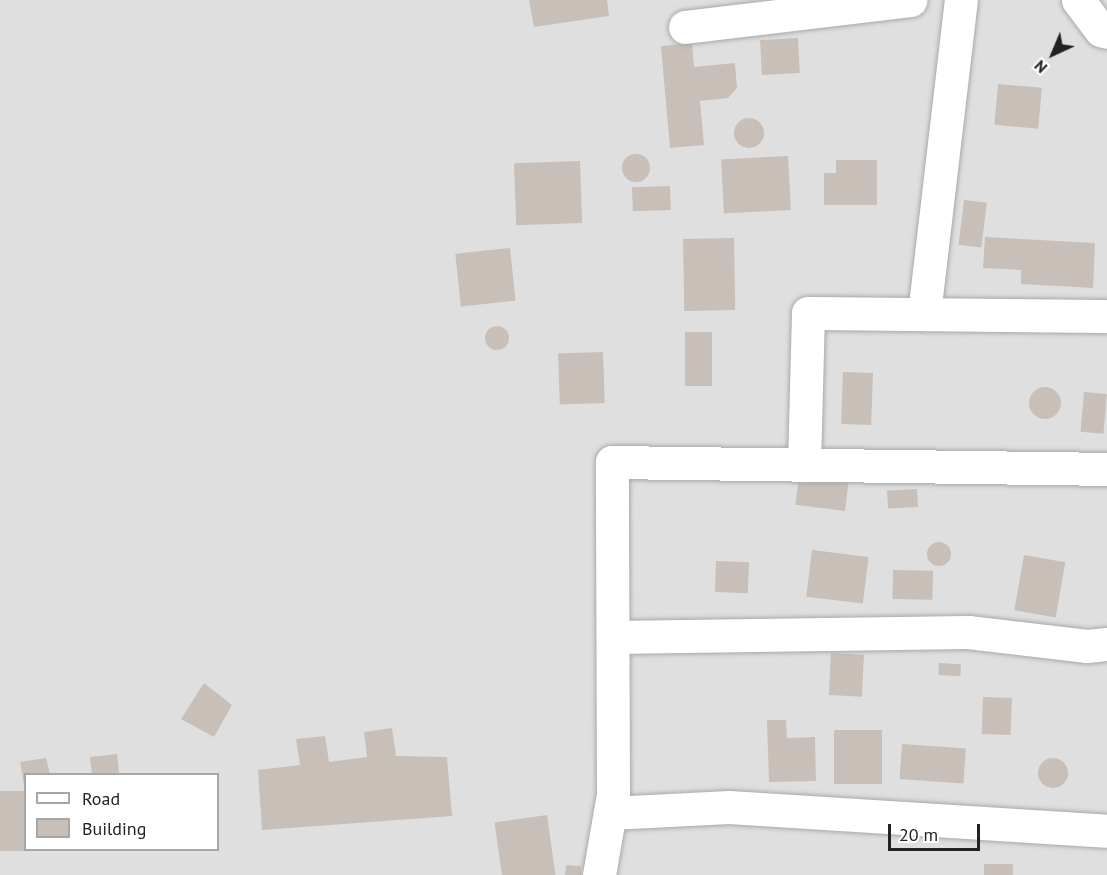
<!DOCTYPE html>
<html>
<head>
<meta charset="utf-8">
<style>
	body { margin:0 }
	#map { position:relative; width:1107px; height:875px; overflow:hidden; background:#f2efe9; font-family:"PT Sans",sans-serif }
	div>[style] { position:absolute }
	.residential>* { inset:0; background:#e0dfdf }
	.building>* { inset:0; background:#c7bfb8; transform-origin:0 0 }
	.round { border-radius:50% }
	.roads { filter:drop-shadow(0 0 2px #a9a9a9) drop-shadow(0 0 2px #a9a9a9) }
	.minor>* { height:33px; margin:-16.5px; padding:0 16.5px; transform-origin:16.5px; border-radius:16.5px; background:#fff }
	span { translate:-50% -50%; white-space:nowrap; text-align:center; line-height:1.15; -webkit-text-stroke:5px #fff; paint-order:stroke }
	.legend { position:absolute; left:24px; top:773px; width:195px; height:78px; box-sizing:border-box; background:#fff; border:2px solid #a7a7a7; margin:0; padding:8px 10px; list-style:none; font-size:18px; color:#222 }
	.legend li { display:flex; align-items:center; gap:12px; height:30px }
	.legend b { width:30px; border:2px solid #a7a7a7 }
	.north { position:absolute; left:1023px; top:24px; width:60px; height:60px; -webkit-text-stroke:4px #fff; paint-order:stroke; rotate:224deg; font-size:16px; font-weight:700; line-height:24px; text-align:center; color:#222 }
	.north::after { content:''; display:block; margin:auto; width:21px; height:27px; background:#222; clip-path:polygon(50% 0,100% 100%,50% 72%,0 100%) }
	.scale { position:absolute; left:888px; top:824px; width:92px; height:27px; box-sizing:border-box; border:3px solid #222; border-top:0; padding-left:8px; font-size:18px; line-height:21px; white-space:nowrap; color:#222; -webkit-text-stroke:4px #fff; paint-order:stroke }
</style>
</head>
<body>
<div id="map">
	<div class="residential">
		<div style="clip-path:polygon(evenodd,0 0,1107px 0,1107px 875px,0 875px,0 0,26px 774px,218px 774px,218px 850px,26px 850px,26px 774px)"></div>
	</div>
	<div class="building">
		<div style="clip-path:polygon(529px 0,607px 0,609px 16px,534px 27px)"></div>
		<div style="left:798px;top:38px;width:35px;height:38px;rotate:87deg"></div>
		<div style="clip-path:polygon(692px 43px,694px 67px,735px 63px,737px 88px,728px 98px,700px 101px,704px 145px,670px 148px,661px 46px)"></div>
		<div style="left:998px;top:84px;width:44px;height:41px;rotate:5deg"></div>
		<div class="round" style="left:734px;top:118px;width:30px;height:30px"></div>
		<div class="round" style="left:622px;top:154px;width:28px;height:28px"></div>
		<div style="left:788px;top:156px;width:54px;height:67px;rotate:87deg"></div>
		<div style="clip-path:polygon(836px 160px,877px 160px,877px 205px,824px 205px,824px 173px,836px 173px)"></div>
		<div style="left:580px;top:161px;width:62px;height:66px;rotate:88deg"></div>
		<div style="left:670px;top:186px;width:24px;height:38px;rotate:88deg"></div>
		<div style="left:964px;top:200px;width:23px;height:45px;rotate:7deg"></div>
		<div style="clip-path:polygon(985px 237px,1095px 243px,1093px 288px,1021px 284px,1021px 270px,983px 268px)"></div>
		<div style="left:734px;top:238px;width:72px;height:51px;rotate:89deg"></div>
		<div style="left:510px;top:248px;width:53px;height:55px;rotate:84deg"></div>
		<div class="round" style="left:485px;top:326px;width:24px;height:24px"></div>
		<div style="left:685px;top:332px;width:27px;height:54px"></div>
		<div style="left:603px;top:352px;width:51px;height:45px;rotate:88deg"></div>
		<div style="left:843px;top:372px;width:30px;height:52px;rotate:2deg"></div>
		<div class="round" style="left:1029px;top:387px;width:32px;height:32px"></div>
		<div style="left:1084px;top:392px;width:23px;height:40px;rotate:5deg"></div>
		<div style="left:799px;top:476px;width:50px;height:29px;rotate:7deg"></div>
		<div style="left:917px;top:489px;width:18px;height:30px;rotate:87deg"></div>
		<div class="round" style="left:927px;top:542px;width:24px;height:24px"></div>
		<div style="left:812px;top:550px;width:57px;height:47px;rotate:7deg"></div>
		<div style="left:1024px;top:555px;width:42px;height:56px;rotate:10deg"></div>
		<div style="left:716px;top:561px;width:33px;height:31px;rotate:2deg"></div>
		<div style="left:893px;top:570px;width:40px;height:29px;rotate:1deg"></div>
		<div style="left:831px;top:653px;width:33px;height:42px;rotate:3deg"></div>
		<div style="left:939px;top:663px;width:22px;height:12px;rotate:3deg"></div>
		<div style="clip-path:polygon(204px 683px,232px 705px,214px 737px,181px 719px)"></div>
		<div style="left:983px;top:697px;width:29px;height:37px;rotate:2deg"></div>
		<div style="clip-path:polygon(767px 720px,786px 720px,787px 738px,815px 737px,816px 781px,769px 782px)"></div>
		<div style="clip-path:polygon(392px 728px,396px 756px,447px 757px,452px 816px,262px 830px,258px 770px,300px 765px,296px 739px,325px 736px,329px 762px,367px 757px,364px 732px)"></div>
		<div style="left:834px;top:730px;width:48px;height:54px"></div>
		<div style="left:902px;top:744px;width:64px;height:35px;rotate:4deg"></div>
		<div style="clip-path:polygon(117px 754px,119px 774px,92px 774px,90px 757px)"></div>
		<div style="clip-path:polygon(46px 758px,50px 774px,26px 774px,24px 785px,20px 762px)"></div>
		<div class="round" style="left:1038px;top:758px;width:30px;height:30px"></div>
		<div style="left:26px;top:791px;width:60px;height:26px;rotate:90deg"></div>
		<div style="left:547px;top:815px;width:61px;height:53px;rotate:82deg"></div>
		<div style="left:984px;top:864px;width:29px;height:11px"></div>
		<div style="clip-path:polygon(566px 865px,581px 866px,581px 875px,565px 875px)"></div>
	</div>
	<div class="roads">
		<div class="minor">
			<div style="left:1078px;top:0;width:38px;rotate:53deg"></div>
			<div style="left:1101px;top:30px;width:6px;rotate:18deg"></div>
			<div style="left:685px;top:27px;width:227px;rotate:-6.8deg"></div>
			<div style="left:924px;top:314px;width:316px;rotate:-83.3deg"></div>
			<div style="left:804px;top:465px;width:152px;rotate:-88.5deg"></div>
			<div style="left:808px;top:313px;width:299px;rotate:0.6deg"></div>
			<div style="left:613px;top:637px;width:355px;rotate:-0.8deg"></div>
			<div style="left:968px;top:632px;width:120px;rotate:6.7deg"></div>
			<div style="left:1087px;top:646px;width:20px;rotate:-6deg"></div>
			<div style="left:610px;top:813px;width:119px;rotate:-2.9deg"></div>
			<div style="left:729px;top:807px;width:379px;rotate:3.6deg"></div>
			<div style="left:599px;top:875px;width:82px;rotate:-80.2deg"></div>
			<div style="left:613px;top:794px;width:332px;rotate:-90.2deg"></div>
			<div style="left:612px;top:462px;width:495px;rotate:0.8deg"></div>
		</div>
	</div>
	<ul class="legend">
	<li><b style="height:8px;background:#fff"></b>Road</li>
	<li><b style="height:16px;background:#c7bfb8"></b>Building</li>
	</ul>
	<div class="north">N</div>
	<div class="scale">20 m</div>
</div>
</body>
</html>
